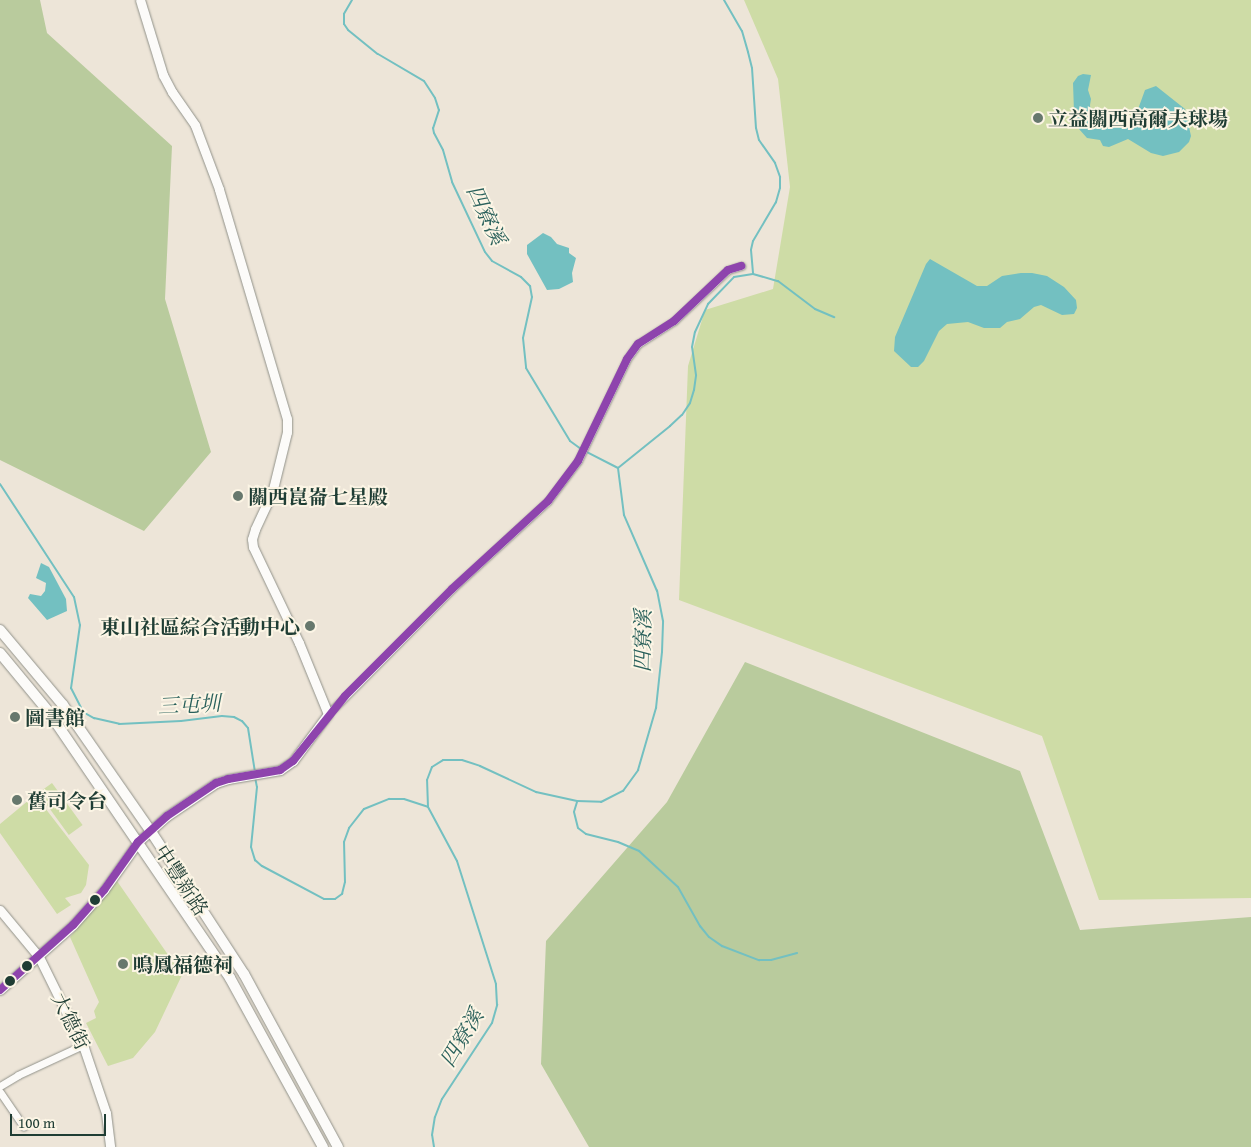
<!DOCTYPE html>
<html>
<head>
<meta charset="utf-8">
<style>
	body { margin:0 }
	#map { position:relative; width:1251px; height:1147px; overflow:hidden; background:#ede5d8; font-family:"Gentium Book Plus","Noto Serif TC",serif }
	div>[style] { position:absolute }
	.green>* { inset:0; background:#cedca6; transform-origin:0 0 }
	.forest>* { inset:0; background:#b9cb9d }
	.water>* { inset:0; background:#73c0c1 }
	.stream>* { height:2px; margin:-1px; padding:0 1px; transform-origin:1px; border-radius:1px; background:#73c0c1 }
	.roads { filter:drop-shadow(0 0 1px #91928a) drop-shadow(0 0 1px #91928a) }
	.minor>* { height:7px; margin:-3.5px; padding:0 3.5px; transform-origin:3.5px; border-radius:3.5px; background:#fcfbf9 }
	.tertiary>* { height:9px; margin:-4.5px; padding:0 4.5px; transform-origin:4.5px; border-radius:4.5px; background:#fcfbf9 }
	.primary>* { height:10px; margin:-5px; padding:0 5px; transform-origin:5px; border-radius:5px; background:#fcfbf9 }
	.bus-1>* { height:8px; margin:-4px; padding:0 4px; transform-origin:4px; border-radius:4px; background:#8e44ad }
	.dots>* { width:14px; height:14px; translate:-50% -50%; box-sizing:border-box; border:2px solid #fcf5e5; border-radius:50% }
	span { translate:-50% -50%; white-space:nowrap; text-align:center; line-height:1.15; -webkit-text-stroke:4px #fcf5e5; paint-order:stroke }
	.poi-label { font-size:20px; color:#1f3d34; font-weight:700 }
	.left { translate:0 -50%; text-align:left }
	.right { translate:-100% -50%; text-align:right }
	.street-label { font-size:20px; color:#1f3d34 }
	.water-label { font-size:21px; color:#29605b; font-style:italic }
	.scale { position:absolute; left:10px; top:1114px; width:96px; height:22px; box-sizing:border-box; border:2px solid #1f3d34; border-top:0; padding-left:6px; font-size:15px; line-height:18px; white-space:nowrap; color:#1f3d34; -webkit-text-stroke:4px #fcf5e5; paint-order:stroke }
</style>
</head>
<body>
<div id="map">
	<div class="green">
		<div style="clip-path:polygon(744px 0,1251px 0,1251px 898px,1099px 900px,1042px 736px,679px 600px,688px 366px,705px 310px,773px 289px,790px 187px,778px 79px)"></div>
		<div style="left:52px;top:783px;width:52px;height:17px;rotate:54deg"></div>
		<div style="clip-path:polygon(35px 795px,89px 865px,86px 885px,81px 893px,65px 898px,71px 905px,57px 914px,0 833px,0 824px)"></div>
		<div style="clip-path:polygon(117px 881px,182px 975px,155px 1032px,133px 1058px,108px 1066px,86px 1023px,96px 1018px,94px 1011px,99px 1002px,70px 937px)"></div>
	</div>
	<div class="forest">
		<div style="clip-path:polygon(0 0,40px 0,47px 33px,172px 146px,165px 299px,211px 452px,144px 531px,0 460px)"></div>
		<div style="clip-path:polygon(745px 662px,1020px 771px,1080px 930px,1251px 917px,1251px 1147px,589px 1147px,541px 1064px,546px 941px,667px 802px)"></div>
	</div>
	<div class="water">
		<div style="clip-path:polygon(1083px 74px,1091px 75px,1088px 90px,1091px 99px,1090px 105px,1091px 115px,1098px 124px,1108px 126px,1112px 122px,1127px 121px,1137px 112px,1145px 90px,1156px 86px,1185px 109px,1191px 136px,1189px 142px,1179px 152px,1163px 156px,1151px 153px,1128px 139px,1109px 147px,1103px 146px,1100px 140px,1087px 138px,1079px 129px,1074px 112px,1073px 83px,1078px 76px)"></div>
		<div style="clip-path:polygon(543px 233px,551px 237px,557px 244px,569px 248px,569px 253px,576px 258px,572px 273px,573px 282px,559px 289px,547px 290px,527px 254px,527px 245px)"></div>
		<div style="clip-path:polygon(930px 259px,977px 286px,987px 286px,1002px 276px,1021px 273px,1032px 273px,1047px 276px,1064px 287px,1076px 300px,1077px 308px,1074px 314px,1062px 315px,1041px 305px,1034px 307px,1020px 319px,1007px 322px,1000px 328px,984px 328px,968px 322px,947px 324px,939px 331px,924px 361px,918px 367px,911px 367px,894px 351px,895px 337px,926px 264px)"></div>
		<div style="clip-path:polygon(41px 563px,49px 567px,66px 599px,67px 611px,47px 620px,28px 598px,30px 594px,41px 596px,45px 591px,46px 583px,36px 578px)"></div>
	</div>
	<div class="stream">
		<div style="left:352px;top:0;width:16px;rotate:120deg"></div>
		<div style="left:344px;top:14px;width:10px;rotate:90deg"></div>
		<div style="left:344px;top:24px;width:7px;rotate:56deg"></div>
		<div style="left:348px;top:30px;width:38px;rotate:39deg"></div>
		<div style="left:378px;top:54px;width:53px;rotate:30.4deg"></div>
		<div style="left:424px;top:81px;width:20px;rotate:57deg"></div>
		<div style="left:435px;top:98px;width:13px;rotate:72deg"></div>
		<div style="left:439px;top:110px;width:19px;rotate:108deg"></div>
		<div style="left:433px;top:128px;width:5px;rotate:79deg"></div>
		<div style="left:434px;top:133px;width:19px;rotate:62deg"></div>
		<div style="left:443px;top:150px;width:33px;rotate:74deg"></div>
		<div style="left:452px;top:182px;width:77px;rotate:64.8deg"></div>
		<div style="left:485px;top:252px;width:11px;rotate:52deg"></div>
		<div style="left:492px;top:261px;width:33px;rotate:29deg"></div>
		<div style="left:521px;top:277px;width:13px;rotate:45deg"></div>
		<div style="left:530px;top:286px;width:11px;rotate:80deg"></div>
		<div style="left:532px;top:297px;width:42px;rotate:102.4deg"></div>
		<div style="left:523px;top:338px;width:30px;rotate:84deg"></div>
		<div style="left:526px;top:368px;width:85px;rotate:58.9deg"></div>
		<div style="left:570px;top:441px;width:14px;rotate:36deg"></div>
		<div style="left:724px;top:0;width:36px;rotate:60deg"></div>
		<div style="left:742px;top:31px;width:22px;rotate:74deg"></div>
		<div style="left:748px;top:52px;width:16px;rotate:76deg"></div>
		<div style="left:752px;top:68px;width:60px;rotate:86.2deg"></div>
		<div style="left:756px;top:128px;width:12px;rotate:76deg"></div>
		<div style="left:759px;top:140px;width:28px;rotate:55deg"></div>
		<div style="left:775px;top:163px;width:15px;rotate:70deg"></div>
		<div style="left:780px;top:177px;width:11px;rotate:90deg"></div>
		<div style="left:780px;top:188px;width:15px;rotate:106deg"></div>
		<div style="left:776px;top:202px;width:45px;rotate:120.5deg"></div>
		<div style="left:753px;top:241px;width:9px;rotate:103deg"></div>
		<div style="left:751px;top:250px;width:24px;rotate:85deg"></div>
		<div style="left:618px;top:468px;width:67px;rotate:-38.9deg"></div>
		<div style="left:670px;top:426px;width:16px;rotate:-43deg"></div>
		<div style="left:682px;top:415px;width:14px;rotate:-56deg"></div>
		<div style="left:690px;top:403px;width:14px;rotate:-73deg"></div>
		<div style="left:694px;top:390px;width:15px;rotate:-82deg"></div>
		<div style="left:696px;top:375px;width:28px;rotate:-98deg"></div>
		<div style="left:692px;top:347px;width:15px;rotate:-79deg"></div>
		<div style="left:695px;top:332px;width:31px;rotate:-65deg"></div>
		<div style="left:708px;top:304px;width:37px;rotate:-46deg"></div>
		<div style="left:734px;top:277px;width:19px;rotate:-9deg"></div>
		<div style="left:753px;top:274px;width:26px;rotate:16deg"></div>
		<div style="left:778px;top:281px;width:46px;rotate:37.1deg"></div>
		<div style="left:815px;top:309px;width:21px;rotate:23deg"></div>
		<div style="left:0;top:484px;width:135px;rotate:56.8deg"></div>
		<div style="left:74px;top:597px;width:29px;rotate:78deg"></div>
		<div style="left:80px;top:625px;width:64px;rotate:98.1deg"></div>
		<div style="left:71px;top:688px;width:27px;rotate:63deg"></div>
		<div style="left:83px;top:712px;width:13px;rotate:29deg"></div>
		<div style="left:94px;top:718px;width:26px;rotate:13deg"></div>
		<div style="left:119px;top:724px;width:62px;rotate:-2.8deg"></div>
		<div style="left:181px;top:721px;width:41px;rotate:-7deg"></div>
		<div style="left:222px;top:716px;width:12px;rotate:5deg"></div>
		<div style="left:234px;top:717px;width:9px;rotate:27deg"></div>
		<div style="left:242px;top:721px;width:9px;rotate:49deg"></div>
		<div style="left:248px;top:728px;width:45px;rotate:81deg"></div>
		<div style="left:255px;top:777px;width:10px;rotate:79deg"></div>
		<div style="left:257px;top:787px;width:60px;rotate:95.7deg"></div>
		<div style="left:251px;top:847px;width:14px;rotate:73deg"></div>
		<div style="left:255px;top:860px;width:9px;rotate:41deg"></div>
		<div style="left:262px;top:866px;width:70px;rotate:28deg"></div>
		<div style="left:324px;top:899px;width:11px"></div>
		<div style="left:335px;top:899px;width:9px;rotate:-36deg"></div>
		<div style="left:342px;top:894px;width:12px;rotate:-76deg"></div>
		<div style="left:345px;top:882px;width:40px;rotate:-91.4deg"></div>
		<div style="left:344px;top:842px;width:15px;rotate:-70deg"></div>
		<div style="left:349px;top:828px;width:24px;rotate:-52deg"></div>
		<div style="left:364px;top:809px;width:27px;rotate:-22deg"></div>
		<div style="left:389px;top:799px;width:15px"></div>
		<div style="left:404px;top:799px;width:25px;rotate:18deg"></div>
		<div style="left:577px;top:802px;width:10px;rotate:107deg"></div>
		<div style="left:574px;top:812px;width:16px;rotate:76deg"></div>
		<div style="left:578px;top:828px;width:10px;rotate:37deg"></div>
		<div style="left:586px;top:834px;width:33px;rotate:14deg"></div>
		<div style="left:618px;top:842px;width:23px;rotate:23deg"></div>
		<div style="left:639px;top:851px;width:53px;rotate:42.7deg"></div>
		<div style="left:678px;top:887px;width:45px;rotate:60.6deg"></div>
		<div style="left:700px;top:926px;width:14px;rotate:51deg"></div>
		<div style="left:709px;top:937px;width:16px;rotate:35deg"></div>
		<div style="left:722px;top:946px;width:40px;rotate:21deg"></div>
		<div style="left:759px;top:960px;width:12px"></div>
		<div style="left:771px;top:960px;width:27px;rotate:-15deg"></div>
		<div style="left:434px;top:1147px;width:12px;rotate:-99deg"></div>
		<div style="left:432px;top:1135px;width:18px;rotate:-81deg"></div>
		<div style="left:435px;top:1117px;width:19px;rotate:-69deg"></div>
		<div style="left:442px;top:1099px;width:91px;rotate:-56.7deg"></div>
		<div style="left:492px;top:1023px;width:19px;rotate:-74deg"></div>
		<div style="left:497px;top:1005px;width:21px;rotate:-93deg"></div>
		<div style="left:496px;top:984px;width:129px;rotate:-107.6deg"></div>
		<div style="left:457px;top:861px;width:61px;rotate:-118.2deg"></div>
		<div style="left:428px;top:807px;width:27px;rotate:-92deg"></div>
		<div style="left:427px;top:780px;width:14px;rotate:-69deg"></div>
		<div style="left:432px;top:767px;width:13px;rotate:-32deg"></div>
		<div style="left:443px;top:760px;width:19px"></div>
		<div style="left:462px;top:760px;width:19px;rotate:18deg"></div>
		<div style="left:480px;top:766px;width:62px;rotate:24.9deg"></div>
		<div style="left:536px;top:792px;width:42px;rotate:12.4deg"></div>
		<div style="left:577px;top:801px;width:24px;rotate:2deg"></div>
		<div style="left:601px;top:802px;width:25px;rotate:-27deg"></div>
		<div style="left:623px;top:791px;width:26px;rotate:-54deg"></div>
		<div style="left:638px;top:770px;width:65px;rotate:-73.8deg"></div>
		<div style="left:656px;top:708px;width:56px;rotate:-83.9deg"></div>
		<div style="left:662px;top:652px;width:31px;rotate:-88deg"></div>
		<div style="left:663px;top:621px;width:31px;rotate:-101deg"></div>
		<div style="left:657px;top:591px;width:83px;rotate:-113.5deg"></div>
		<div style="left:624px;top:515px;width:47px;rotate:-97.3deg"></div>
		<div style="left:618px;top:468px;width:37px;rotate:-153deg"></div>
	</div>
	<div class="roads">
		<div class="minor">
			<div style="left:328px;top:714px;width:176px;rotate:-45.2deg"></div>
			<div style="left:452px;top:589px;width:130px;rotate:-42.5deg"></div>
			<div style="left:548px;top:501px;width:50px;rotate:-53.1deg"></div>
			<div style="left:578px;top:461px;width:113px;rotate:-64.3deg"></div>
			<div style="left:627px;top:359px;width:19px;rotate:-54deg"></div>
			<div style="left:638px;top:344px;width:43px;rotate:-32.6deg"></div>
			<div style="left:674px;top:321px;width:74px;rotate:-43.4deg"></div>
			<div style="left:728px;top:270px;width:14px;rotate:-17deg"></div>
			<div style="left:0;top:1086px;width:21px;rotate:-31deg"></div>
			<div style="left:18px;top:1075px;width:72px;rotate:-24.8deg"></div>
			<div style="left:0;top:1092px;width:42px;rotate:55.6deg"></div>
		</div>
		<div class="tertiary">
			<div style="left:0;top:910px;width:61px;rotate:50.3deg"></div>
			<div style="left:39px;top:957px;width:102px;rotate:63.7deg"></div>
			<div style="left:84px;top:1048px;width:69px;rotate:71.3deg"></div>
			<div style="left:106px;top:1113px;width:34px;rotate:83deg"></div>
			<div style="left:0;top:990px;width:98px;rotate:-41.7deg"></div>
			<div style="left:73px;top:925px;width:47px;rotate:-48.5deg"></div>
			<div style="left:104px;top:890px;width:59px;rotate:-54.7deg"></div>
			<div style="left:138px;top:842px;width:39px;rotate:-42deg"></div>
			<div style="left:167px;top:816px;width:59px;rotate:-34deg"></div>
			<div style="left:216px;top:783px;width:13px;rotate:-18deg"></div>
			<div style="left:228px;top:779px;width:53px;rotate:-9.8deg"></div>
			<div style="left:280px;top:770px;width:16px;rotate:-35deg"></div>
			<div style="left:293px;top:761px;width:59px;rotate:-53.3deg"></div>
			<div style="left:328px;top:714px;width:77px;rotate:-112.2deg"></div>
			<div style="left:299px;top:643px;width:106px;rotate:-115.6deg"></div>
			<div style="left:253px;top:547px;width:8px;rotate:-97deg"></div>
			<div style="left:252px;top:539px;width:10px;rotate:-73deg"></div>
			<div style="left:255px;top:529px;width:40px;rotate:-65deg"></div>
			<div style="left:272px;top:493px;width:63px;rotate:-76.2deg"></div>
			<div style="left:287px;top:432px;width:13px;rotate:-90deg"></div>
			<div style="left:287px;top:419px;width:240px;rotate:-106.5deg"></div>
			<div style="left:219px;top:189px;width:68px;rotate:-110.6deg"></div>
			<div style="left:195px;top:125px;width:40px;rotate:-124.9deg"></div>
			<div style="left:172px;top:92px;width:19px;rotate:-118deg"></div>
			<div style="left:163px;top:75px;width:78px;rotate:-107deg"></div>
		</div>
		<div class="primary">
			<div style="left:0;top:630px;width:98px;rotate:50deg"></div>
			<div style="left:63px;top:705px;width:152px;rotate:55.2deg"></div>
			<div style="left:150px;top:830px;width:172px;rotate:56.9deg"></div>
			<div style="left:244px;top:974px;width:197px;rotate:61.5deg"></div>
			<div style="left:0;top:653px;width:75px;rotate:50.4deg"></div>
			<div style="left:48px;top:711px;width:323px;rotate:55.7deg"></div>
			<div style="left:230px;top:978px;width:193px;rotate:61.2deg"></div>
		</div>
	</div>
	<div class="bus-1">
		<div style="left:0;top:990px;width:98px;rotate:-41.7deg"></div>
		<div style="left:73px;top:925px;width:47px;rotate:-48.5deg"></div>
		<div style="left:104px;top:890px;width:59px;rotate:-54.7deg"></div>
		<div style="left:138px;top:842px;width:39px;rotate:-42deg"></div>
		<div style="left:167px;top:816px;width:59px;rotate:-34deg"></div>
		<div style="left:216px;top:783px;width:13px;rotate:-18deg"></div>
		<div style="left:228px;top:779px;width:53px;rotate:-9.8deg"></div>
		<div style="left:280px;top:770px;width:16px;rotate:-35deg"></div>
		<div style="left:293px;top:761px;width:83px;rotate:-51.3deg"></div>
		<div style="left:345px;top:696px;width:151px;rotate:-45deg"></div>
		<div style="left:452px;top:589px;width:130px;rotate:-42.5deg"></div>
		<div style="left:548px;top:501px;width:50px;rotate:-53.1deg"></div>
		<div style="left:578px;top:461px;width:113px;rotate:-64.3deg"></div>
		<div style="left:627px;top:359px;width:19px;rotate:-54deg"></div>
		<div style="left:638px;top:344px;width:43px;rotate:-32.6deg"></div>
		<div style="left:674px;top:321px;width:74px;rotate:-43.4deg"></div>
		<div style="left:728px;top:270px;width:14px;rotate:-17deg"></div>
	</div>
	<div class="dots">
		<div style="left:1038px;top:118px;background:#67786d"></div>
		<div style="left:238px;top:496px;background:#67786d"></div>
		<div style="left:310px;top:626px;background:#67786d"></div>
		<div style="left:15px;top:717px;background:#67786d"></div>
		<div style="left:17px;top:800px;background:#67786d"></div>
		<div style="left:95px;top:900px;background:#1f3d34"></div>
		<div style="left:123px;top:964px;background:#67786d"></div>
		<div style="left:27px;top:966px;background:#1f3d34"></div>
		<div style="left:10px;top:981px;background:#1f3d34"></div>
	</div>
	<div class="poi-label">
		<span class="left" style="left:1048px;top:118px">立益關西高爾夫球場</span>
		<span class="left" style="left:248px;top:496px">關西崑崙七星殿</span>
		<span class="right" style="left:300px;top:626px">東山社區綜合活動中心</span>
		<span class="left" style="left:25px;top:717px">圖書館</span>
		<span class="left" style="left:27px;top:800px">舊司令台</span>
		<span class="left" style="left:133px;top:964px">鳴鳳福德祠</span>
	</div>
	<div class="street-label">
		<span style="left:182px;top:880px;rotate:57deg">中豐新路</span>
		<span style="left:71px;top:1021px;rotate:64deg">大德街</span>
	</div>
	<div class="water-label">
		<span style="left:486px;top:215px;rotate:65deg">四寮溪</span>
		<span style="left:643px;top:641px;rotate:-89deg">四寮溪</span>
		<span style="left:189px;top:705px;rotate:-3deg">三屯圳</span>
		<span style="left:462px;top:1038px;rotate:-59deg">四寮溪</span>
	</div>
	<div class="scale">100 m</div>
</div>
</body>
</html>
